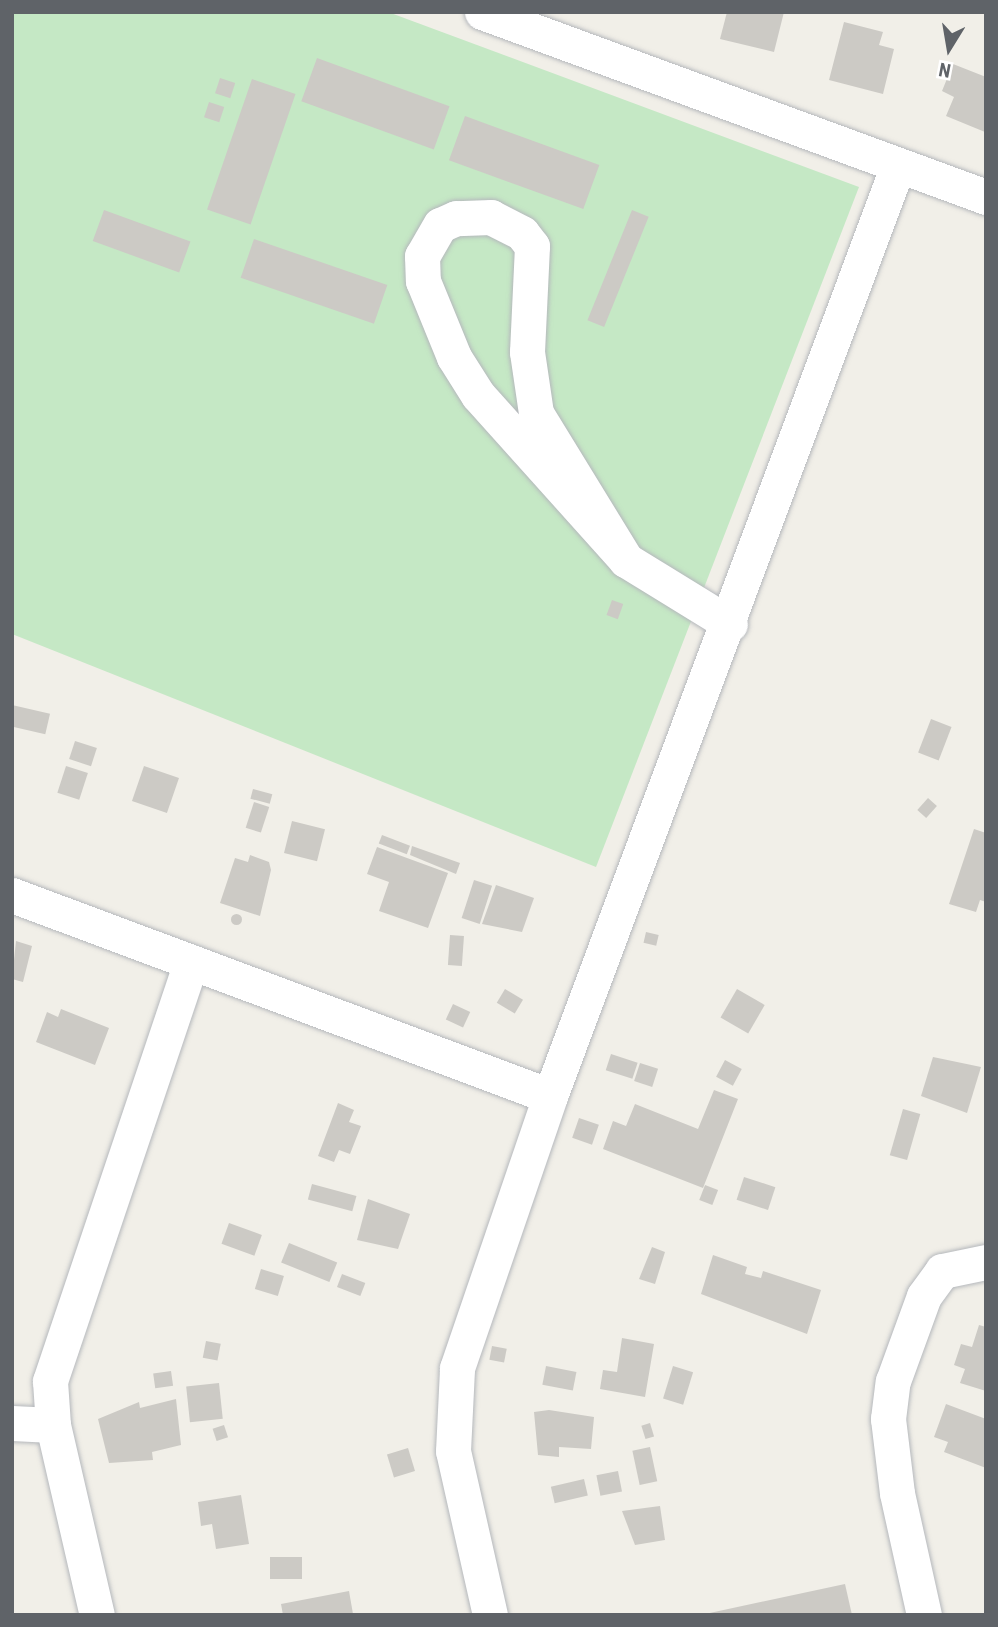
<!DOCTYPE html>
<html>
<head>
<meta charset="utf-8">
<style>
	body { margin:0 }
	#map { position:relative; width:998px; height:1627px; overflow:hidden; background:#f1efe8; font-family:"Roboto Condensed",sans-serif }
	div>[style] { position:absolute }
	.green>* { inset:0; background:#c5e8c5 }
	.building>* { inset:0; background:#cccac5; transform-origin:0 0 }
	.round { border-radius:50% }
	.roads { filter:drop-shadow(0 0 2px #b5b8bc) drop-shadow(0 0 2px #b5b8bc) }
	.minor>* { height:35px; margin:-17.5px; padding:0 17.5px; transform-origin:17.5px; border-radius:17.5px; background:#fff }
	span { translate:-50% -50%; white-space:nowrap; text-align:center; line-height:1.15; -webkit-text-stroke:7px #fff; paint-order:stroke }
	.frame { position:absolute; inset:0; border:14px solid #5f6368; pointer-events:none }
	.north { position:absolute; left:914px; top:14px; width:70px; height:70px; -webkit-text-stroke:5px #fff; paint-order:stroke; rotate:191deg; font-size:19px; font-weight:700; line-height:28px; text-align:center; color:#5f6368 }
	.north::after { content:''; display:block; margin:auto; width:24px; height:32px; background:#5f6368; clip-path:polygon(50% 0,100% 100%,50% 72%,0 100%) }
</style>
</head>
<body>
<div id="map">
	<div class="green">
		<div style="clip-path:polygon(12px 12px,388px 12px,859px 187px,596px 867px,12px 634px)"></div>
	</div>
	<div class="building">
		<div style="clip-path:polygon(727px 12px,784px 12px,774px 52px,720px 39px)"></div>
		<div style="clip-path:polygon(844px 22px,883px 32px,879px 45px,894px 49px,883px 94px,829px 80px)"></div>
		<div style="left:317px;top:58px;width:141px;height:46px;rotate:20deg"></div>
		<div style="clip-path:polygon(953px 64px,986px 77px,985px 132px,946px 116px,954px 97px,942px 91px)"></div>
		<div style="left:220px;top:78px;width:16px;height:16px;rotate:18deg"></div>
		<div style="left:252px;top:79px;width:46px;height:138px;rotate:19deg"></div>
		<div style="left:209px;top:102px;width:16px;height:16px;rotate:18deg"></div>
		<div style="left:465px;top:116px;width:143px;height:47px;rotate:20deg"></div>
		<div style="left:104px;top:210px;width:92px;height:33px;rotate:20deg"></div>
		<div style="left:632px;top:210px;width:18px;height:119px;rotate:22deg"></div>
		<div style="left:254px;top:239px;width:141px;height:41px;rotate:19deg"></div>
		<div style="left:612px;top:600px;width:12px;height:16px;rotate:20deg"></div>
		<div style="left:12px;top:705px;width:39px;height:21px;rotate:13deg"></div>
		<div style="left:931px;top:719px;width:22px;height:36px;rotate:21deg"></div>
		<div style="left:75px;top:741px;width:23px;height:19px;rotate:18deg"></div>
		<div style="left:66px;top:766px;width:23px;height:28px;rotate:18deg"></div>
		<div style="left:144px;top:766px;width:37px;height:37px;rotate:19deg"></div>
		<div style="left:253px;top:789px;width:20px;height:10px;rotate:15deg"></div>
		<div style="left:928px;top:798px;width:12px;height:16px;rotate:42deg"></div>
		<div style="left:254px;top:802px;width:16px;height:27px;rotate:18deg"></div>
		<div style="left:292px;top:821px;width:34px;height:33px;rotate:14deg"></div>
		<div style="clip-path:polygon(974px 829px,986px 833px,986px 902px,980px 900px,976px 912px,949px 904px)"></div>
		<div style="left:382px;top:835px;width:30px;height:9px;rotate:21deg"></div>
		<div style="clip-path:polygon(412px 846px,460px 863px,456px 874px,410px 855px)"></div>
		<div style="clip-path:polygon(377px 847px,448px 873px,428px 928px,379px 911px,389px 882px,367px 874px)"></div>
		<div style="clip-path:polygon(250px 855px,269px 862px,271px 870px,260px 916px,220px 903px,235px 858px,248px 862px)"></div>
		<div style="left:474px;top:880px;width:19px;height:40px;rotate:18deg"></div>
		<div style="clip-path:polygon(496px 885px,534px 898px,522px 932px,482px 924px)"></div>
		<div class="round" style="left:230.5px;top:913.5px;width:11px;height:11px"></div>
		<div style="left:646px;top:932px;width:13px;height:11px;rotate:13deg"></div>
		<div style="left:450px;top:935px;width:14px;height:30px;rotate:4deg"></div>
		<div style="clip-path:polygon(16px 941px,32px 946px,23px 982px,12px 979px)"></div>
		<div style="left:505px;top:989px;width:21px;height:16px;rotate:31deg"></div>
		<div style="left:737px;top:989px;width:32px;height:33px;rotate:30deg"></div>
		<div style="left:453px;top:1004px;width:19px;height:17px;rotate:25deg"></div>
		<div style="clip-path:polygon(61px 1009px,109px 1028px,95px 1065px,36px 1042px,47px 1012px,58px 1017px)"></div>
		<div style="left:611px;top:1054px;width:28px;height:17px;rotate:18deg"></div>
		<div style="clip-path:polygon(933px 1057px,981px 1067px,967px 1113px,921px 1096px)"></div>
		<div style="left:725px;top:1060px;width:19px;height:19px;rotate:28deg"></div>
		<div style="left:640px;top:1063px;width:19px;height:19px;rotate:18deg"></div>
		<div style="clip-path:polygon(714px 1090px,738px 1099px,703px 1188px,603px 1149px,613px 1121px,626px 1126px,635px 1104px,698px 1129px)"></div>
		<div style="clip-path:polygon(338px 1103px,354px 1110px,349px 1122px,361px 1126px,350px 1154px,339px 1150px,334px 1162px,318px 1156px)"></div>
		<div style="left:903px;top:1109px;width:18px;height:48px;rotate:16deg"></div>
		<div style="left:579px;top:1118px;width:21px;height:21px;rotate:19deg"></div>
		<div style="left:744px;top:1177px;width:33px;height:24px;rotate:18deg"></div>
		<div style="left:312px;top:1184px;width:46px;height:16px;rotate:15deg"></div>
		<div style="left:705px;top:1185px;width:14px;height:16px;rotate:21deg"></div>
		<div style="clip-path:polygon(368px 1199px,410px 1214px,398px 1249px,357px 1240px)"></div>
		<div style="left:229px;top:1223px;width:35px;height:22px;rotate:20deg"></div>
		<div style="left:289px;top:1243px;width:52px;height:21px;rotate:22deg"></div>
		<div style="clip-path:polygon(652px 1247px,665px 1252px,655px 1284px,639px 1279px)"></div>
		<div style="clip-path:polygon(713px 1255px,747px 1267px,745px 1274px,761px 1278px,763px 1271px,821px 1290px,807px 1334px,701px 1294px)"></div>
		<div style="left:261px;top:1269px;width:24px;height:21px;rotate:17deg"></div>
		<div style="left:342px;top:1274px;width:25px;height:14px;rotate:21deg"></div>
		<div style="clip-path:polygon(979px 1325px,986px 1327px,986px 1391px,960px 1383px,965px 1369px,954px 1365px,961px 1344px,972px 1347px)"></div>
		<div style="clip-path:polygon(622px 1338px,654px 1344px,645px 1397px,600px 1389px,603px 1370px,617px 1372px)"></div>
		<div style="left:206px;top:1341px;width:15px;height:17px;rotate:11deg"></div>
		<div style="left:492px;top:1346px;width:15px;height:14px;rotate:11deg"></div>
		<div style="left:546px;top:1366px;width:31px;height:19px;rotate:11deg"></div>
		<div style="left:673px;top:1366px;width:21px;height:34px;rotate:17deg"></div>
		<div style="left:171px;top:1371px;width:15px;height:18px;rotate:82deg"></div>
		<div style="left:219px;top:1383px;width:36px;height:33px;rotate:84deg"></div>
		<div style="clip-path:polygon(176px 1399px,181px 1445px,152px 1452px,153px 1460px,109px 1463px,98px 1419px,139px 1402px,140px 1408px)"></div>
		<div style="clip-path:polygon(946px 1404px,986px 1419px,986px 1468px,944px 1452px,948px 1442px,934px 1437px)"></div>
		<div style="clip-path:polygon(549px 1410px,594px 1417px,591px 1449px,559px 1447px,559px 1457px,538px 1455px,534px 1412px)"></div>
		<div style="left:650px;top:1423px;width:14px;height:9px;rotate:73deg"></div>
		<div style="left:224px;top:1425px;width:13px;height:12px;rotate:72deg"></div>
		<div style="left:650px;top:1447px;width:35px;height:18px;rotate:78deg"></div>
		<div style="left:408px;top:1448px;width:24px;height:22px;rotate:73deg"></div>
		<div style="left:618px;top:1471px;width:21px;height:22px;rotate:79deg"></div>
		<div style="left:584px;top:1479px;width:17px;height:34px;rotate:77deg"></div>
		<div style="clip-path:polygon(241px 1495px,249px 1544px,216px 1549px,212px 1524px,201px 1526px,198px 1502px)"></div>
		<div style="clip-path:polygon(660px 1506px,665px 1540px,635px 1545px,622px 1511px)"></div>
		<div style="left:270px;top:1557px;width:32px;height:22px"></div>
		<div style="clip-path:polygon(845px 1584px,852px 1615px,705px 1615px,705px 1614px)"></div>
		<div style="clip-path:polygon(349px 1591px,353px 1614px,283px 1615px,281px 1604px)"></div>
	</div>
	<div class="roads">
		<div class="minor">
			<div style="left:482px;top:12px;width:537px;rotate:20.16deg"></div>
			<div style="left:626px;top:560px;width:172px;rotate:-121.5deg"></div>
			<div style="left:536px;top:413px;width:62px;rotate:-98.4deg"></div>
			<div style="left:527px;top:352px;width:106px;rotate:-87.3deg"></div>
			<div style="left:532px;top:246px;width:16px;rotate:-128deg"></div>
			<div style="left:522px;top:233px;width:35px;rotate:-153deg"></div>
			<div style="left:491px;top:217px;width:35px;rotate:178deg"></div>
			<div style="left:456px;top:218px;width:17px;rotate:156deg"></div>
			<div style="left:440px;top:225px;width:36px;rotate:120deg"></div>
			<div style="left:422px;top:256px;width:25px;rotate:88deg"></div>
			<div style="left:423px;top:281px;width:82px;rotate:67.8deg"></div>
			<div style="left:454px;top:357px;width:45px;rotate:57.7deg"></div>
			<div style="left:478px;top:395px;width:222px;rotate:48.1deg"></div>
			<div style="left:626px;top:560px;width:122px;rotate:31.6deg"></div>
			<div style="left:12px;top:895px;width:574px;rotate:20.49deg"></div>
			<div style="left:12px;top:1423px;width:41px;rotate:2.8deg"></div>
			<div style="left:53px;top:1425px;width:195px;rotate:77deg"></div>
			<div style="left:53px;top:1425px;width:44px;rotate:-93.9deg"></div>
			<div style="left:50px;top:1381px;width:442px;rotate:-71.4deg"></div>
			<div style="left:490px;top:1615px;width:168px;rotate:-102.7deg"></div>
			<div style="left:453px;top:1451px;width:83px;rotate:-87.2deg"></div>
			<div style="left:457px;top:1368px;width:287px;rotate:-71.1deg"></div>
			<div style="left:550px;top:1096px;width:994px;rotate:-69.5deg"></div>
			<div style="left:924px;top:1615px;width:125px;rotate:-102.5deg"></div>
			<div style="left:897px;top:1493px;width:75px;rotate:-96.9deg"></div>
			<div style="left:888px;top:1419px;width:38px;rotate:-83deg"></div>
			<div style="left:893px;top:1381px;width:90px;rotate:-70deg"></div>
			<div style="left:924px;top:1296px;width:31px;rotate:-54deg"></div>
			<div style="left:942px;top:1271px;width:45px;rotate:-11.6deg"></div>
		</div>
	</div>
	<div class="frame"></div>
	<div class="north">N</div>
</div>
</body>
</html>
